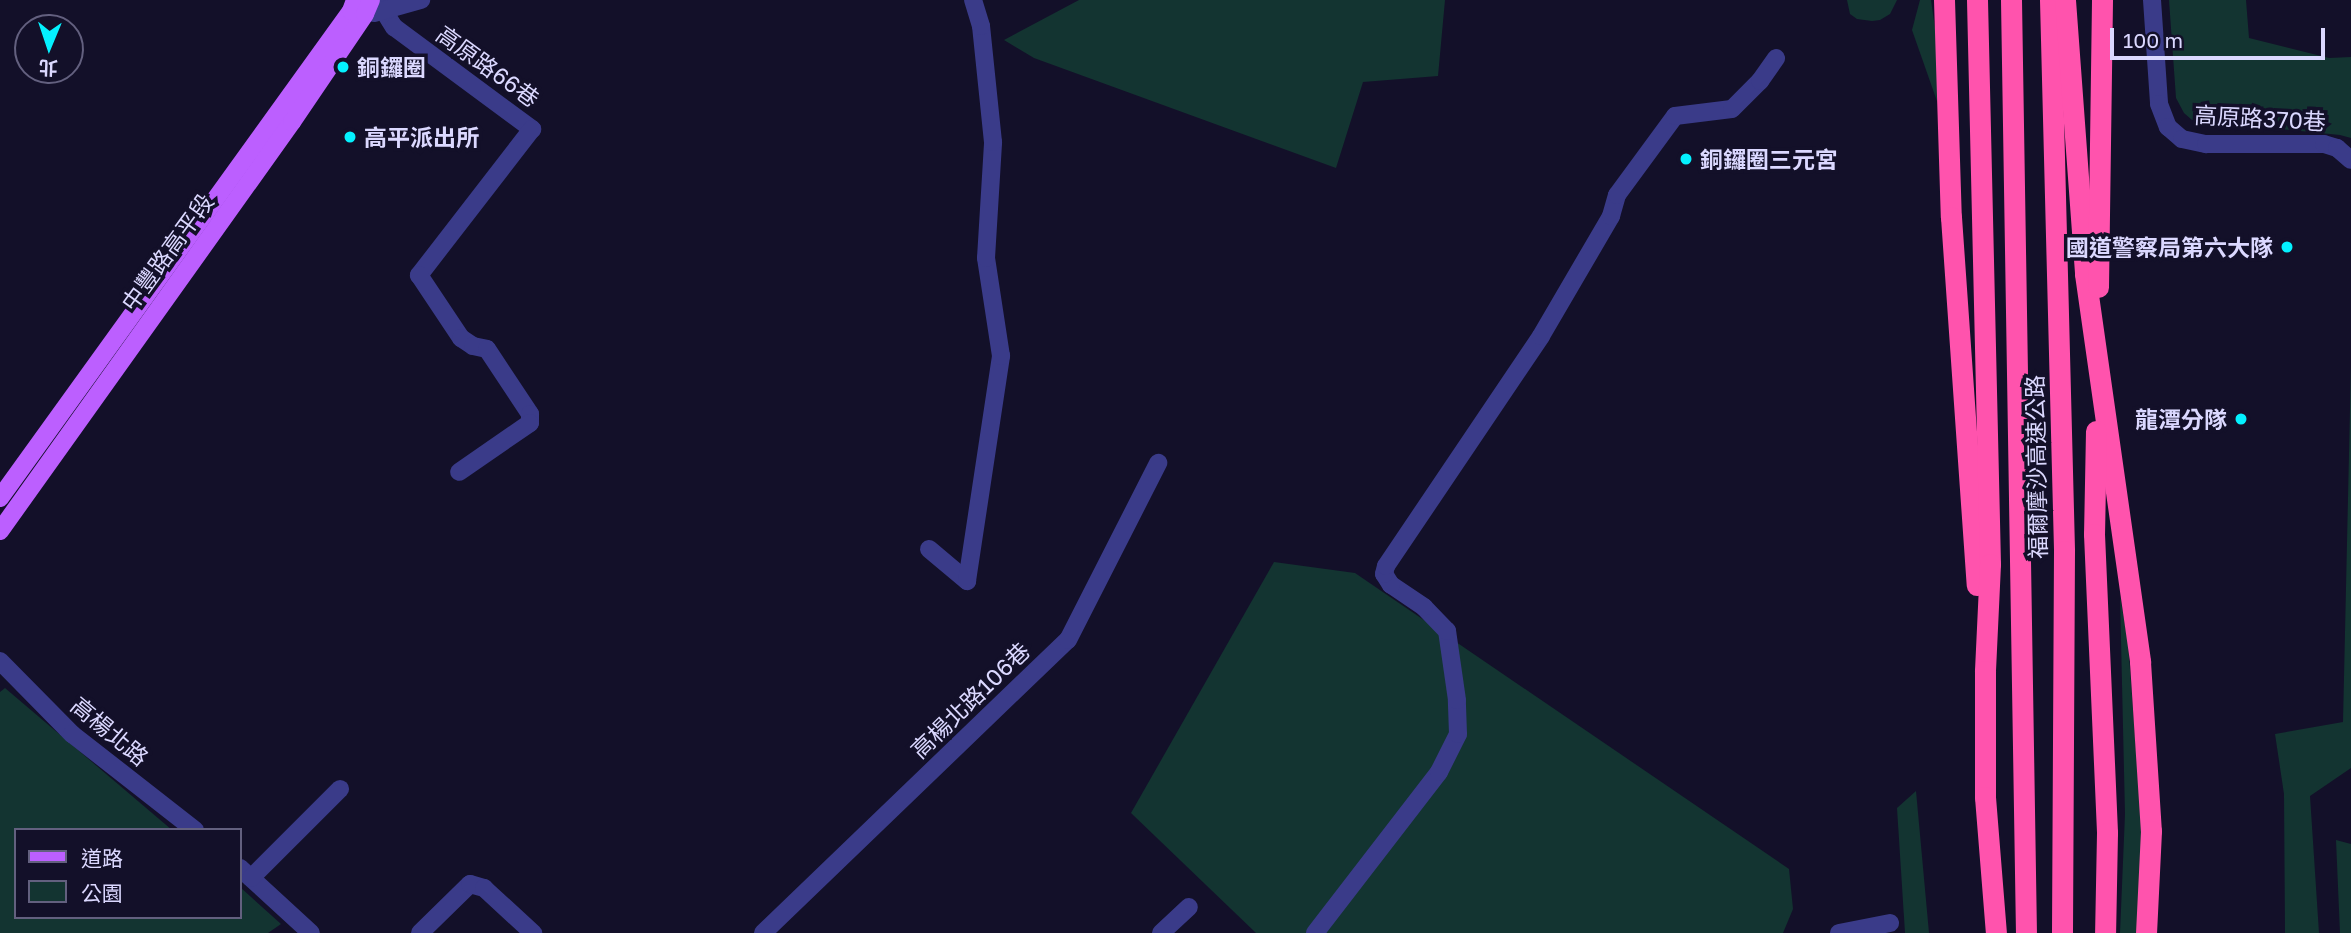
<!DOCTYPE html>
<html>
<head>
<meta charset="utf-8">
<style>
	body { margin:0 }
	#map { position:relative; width:2351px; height:933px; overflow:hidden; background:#131029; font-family:"Golos Text","Noto Sans TC",sans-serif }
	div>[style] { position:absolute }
	.green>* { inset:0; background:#133431 }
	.minor>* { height:18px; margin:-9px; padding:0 9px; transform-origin:9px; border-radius:9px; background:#3a3b89 }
	.major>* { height:18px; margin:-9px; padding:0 9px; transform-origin:9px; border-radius:9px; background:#bc5fff }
	.highway>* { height:21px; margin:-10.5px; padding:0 10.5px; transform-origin:10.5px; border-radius:10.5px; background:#ff53ad }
	.dots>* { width:19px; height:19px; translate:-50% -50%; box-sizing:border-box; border:4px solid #131029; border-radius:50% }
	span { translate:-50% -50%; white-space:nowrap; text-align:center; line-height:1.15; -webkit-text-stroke:7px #131029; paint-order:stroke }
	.street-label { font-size:23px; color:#dbd8ff }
	.poi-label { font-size:23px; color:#dbd8ff; font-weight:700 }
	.left { translate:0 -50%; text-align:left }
	.right { translate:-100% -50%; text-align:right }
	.legend { position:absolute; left:14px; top:828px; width:228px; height:91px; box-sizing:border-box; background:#131029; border:2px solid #63607f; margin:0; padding:9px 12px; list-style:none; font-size:21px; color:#dbd8ff }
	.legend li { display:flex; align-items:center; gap:14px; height:35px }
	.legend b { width:35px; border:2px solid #63607f }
	.north { position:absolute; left:14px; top:14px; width:70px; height:70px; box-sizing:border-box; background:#131029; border:2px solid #63607f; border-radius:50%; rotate:182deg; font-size:19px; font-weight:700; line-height:28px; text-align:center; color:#dbd8ff }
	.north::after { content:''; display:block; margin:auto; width:24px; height:32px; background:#04f1ff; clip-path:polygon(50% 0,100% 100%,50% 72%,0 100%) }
	.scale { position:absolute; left:2110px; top:28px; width:215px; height:32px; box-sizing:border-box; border:4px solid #dbd8ff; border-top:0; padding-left:9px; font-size:21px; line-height:24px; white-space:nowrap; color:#dbd8ff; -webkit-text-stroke:5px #131029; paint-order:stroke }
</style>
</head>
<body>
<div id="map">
	<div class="green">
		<div style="clip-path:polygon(1079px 0,1445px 0,1438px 76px,1363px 82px,1336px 168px,1034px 58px,1004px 40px)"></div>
		<div style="clip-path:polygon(1847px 0,1897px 0,1890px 14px,1880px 20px,1872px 21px,1857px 19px,1850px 14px)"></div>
		<div style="clip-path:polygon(1920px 0,1931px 0,1939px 57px,1938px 104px,1912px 30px)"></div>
		<div style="clip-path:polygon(2169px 0,2246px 0,2249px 38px,2329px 58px,2351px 57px,2351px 138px,2340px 135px,2192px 120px,2184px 113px,2176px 98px)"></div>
		<div style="clip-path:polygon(2351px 364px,2351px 768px,2310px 796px,2319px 933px,2285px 933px,2284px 794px,2275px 734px,2343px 722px)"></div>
		<div style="clip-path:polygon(1274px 562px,1355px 573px,1789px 869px,1793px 909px,1783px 933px,1256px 933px,1131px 813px)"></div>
		<div style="clip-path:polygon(2120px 596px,2128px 643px,2142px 830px,2137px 933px,2120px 933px,2125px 814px)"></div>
		<div style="clip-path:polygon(5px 688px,172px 830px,16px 830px,16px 917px,240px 917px,240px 887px,281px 924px,268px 933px,0 933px,0 692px)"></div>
		<div style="clip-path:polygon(1916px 791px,1929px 933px,1905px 933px,1897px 808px)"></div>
		<div style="clip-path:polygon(2336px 840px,2351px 844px,2351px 933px,2340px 933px)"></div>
	</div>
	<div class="minor">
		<div style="left:377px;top:0;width:32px;rotate:58deg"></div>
		<div style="left:394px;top:27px;width:172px;rotate:36.5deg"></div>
		<div style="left:532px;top:129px;width:185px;rotate:127.7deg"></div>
		<div style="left:419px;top:275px;width:76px;rotate:56.3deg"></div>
		<div style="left:461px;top:338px;width:14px;rotate:34deg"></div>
		<div style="left:473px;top:346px;width:14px;rotate:12deg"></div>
		<div style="left:487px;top:349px;width:78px;rotate:56.5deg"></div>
		<div style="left:530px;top:414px;width:9px;rotate:90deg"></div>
		<div style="left:530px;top:423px;width:86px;rotate:145.4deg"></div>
		<div style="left:2152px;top:0;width:104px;rotate:86.1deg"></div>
		<div style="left:2159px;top:104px;width:25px;rotate:69deg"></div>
		<div style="left:2168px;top:127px;width:18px;rotate:41deg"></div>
		<div style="left:2182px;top:139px;width:25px;rotate:12deg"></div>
		<div style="left:2206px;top:144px;width:118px"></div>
		<div style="left:2324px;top:144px;width:14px;rotate:17deg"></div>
		<div style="left:2337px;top:148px;width:18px;rotate:41deg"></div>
		<div style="left:374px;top:13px;width:49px;rotate:-15.5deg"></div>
		<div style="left:929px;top:549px;width:50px;rotate:40.1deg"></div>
		<div style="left:967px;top:581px;width:228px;rotate:-81.4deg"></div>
		<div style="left:1001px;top:356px;width:99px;rotate:-98.7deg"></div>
		<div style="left:986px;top:258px;width:116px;rotate:-86.5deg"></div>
		<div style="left:993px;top:142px;width:117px;rotate:-95.9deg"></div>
		<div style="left:981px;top:26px;width:27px;rotate:-107deg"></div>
		<div style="left:0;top:661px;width:103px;rotate:45.4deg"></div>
		<div style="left:72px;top:734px;width:156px;rotate:38deg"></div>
		<div style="left:240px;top:868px;width:96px;rotate:42.5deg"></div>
		<div style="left:251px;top:878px;width:126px;rotate:-45deg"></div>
		<div style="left:420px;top:933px;width:70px;rotate:-44.4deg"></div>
		<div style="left:470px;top:884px;width:15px;rotate:16deg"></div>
		<div style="left:484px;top:888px;width:67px;rotate:42.6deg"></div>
		<div style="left:763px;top:933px;width:423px;rotate:-43.9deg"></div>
		<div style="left:1068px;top:640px;width:199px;rotate:-63deg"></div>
		<div style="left:1161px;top:933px;width:38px;rotate:-43deg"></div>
		<div style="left:1315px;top:933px;width:203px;rotate:-52.4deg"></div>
		<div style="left:1439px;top:772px;width:42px;rotate:-63.4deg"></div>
		<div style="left:1458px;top:734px;width:34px;rotate:-92deg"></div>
		<div style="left:1457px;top:700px;width:70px;rotate:-98.2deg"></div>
		<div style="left:1447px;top:631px;width:33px;rotate:-134deg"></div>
		<div style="left:1424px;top:607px;width:40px;rotate:-146deg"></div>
		<div style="left:1391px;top:585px;width:13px;rotate:-122deg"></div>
		<div style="left:1384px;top:574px;width:8px;rotate:-76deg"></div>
		<div style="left:1386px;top:566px;width:277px;rotate:-56deg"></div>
		<div style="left:1541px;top:336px;width:139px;rotate:-59.7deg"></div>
		<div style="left:1611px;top:216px;width:22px;rotate:-74deg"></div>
		<div style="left:1617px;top:195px;width:98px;rotate:-53.7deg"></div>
		<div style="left:1675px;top:116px;width:57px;rotate:-7deg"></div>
		<div style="left:1732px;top:109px;width:40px;rotate:-45deg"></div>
		<div style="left:1760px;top:81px;width:28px;rotate:-55deg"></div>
		<div style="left:1839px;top:933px;width:52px;rotate:-11.1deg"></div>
	</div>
	<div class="major">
		<div style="left:0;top:498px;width:600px;rotate:-54.22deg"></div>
		<div style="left:351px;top:11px;width:12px;rotate:-70deg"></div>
		<div style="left:0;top:531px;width:503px;rotate:-54.48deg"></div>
		<div style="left:292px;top:122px;width:130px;rotate:-55.9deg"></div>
		<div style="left:365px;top:14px;width:15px;rotate:-67deg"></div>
	</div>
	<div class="highway">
		<div style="left:1944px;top:0;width:217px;rotate:88.2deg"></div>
		<div style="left:1951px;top:217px;width:369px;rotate:86deg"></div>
		<div style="left:1977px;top:0;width:564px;rotate:88.68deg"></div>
		<div style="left:1990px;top:564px;width:107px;rotate:92.7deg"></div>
		<div style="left:1985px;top:671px;width:126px;rotate:90deg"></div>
		<div style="left:1985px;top:797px;width:136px;rotate:85.4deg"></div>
		<div style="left:2011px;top:0;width:933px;rotate:89.08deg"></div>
		<div style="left:2050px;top:0;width:551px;rotate:88.54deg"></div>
		<div style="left:2064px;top:551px;width:382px;rotate:90.3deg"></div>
		<div style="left:2065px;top:0;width:275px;rotate:85.8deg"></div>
		<div style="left:2085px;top:274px;width:392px;rotate:81.9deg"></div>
		<div style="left:2140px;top:662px;width:169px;rotate:86.3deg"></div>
		<div style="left:2151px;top:831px;width:102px;rotate:92.8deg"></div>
		<div style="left:2098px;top:287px;width:287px;rotate:-89.2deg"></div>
		<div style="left:2096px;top:431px;width:103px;rotate:91.1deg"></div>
		<div style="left:2094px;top:534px;width:299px;rotate:87.5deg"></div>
		<div style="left:2107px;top:833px;width:100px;rotate:91.1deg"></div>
	</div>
	<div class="dots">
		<div style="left:343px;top:67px;background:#04f1ff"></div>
		<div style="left:350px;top:137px;background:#04f1ff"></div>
		<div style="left:1686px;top:159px;background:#04f1ff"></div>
		<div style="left:2287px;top:247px;background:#04f1ff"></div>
		<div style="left:2241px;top:419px;background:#04f1ff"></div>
	</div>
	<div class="street-label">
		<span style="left:488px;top:66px;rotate:36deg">高原路66巷</span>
		<span style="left:2260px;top:118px;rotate:3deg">高原路370巷</span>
		<span style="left:167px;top:252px;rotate:-54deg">中豐路高平段</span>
		<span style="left:2036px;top:467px;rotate:-91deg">福爾摩沙高速公路</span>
		<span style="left:970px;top:700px;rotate:-44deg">高楊北路106巷</span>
		<span style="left:110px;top:731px;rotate:40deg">高楊北路</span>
	</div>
	<div class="poi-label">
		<span class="left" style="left:357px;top:67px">銅鑼圈</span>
		<span class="left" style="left:364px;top:137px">高平派出所</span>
		<span class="left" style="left:1700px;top:159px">銅鑼圈三元宮</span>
		<span class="right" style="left:2273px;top:247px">國道警察局第六大隊</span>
		<span class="right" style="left:2227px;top:419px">龍潭分隊</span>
	</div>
	<ul class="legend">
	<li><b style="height:9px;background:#bc5fff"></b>道路</li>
	<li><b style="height:19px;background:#133431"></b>公園</li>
	</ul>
	<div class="north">北</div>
	<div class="scale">100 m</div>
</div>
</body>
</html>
